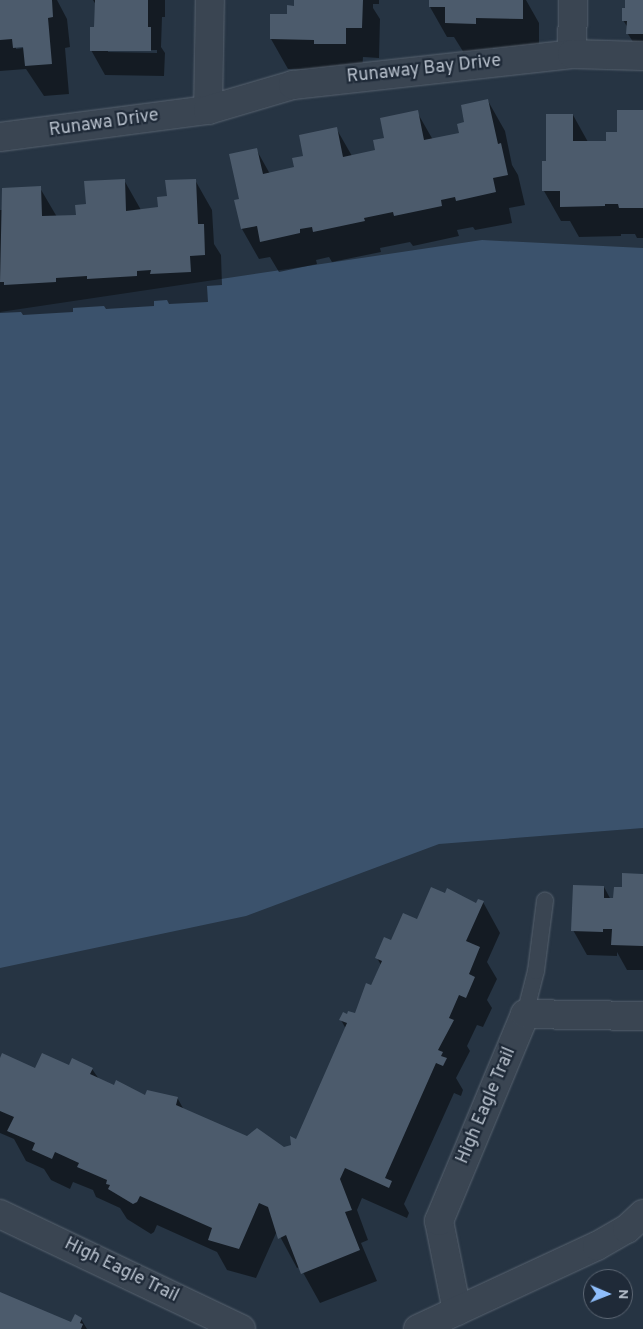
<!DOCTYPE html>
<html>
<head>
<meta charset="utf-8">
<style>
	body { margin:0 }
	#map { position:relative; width:643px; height:1329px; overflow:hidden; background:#263443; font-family:Overpass,sans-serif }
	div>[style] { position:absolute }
	.water>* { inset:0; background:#3b526c }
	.shadow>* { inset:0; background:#0007 }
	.building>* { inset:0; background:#4c5b6c }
	.roads { filter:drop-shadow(0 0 1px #586370) drop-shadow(0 0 1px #586370) }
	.service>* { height:16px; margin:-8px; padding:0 8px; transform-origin:8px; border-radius:8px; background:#3a4552 }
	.minor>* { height:28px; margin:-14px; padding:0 14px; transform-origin:14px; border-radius:14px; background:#3a4552 }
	span { translate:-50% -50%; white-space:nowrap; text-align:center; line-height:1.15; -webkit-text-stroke:4.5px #1f2a38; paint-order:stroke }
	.street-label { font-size:18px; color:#b7c0cc }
	.north { position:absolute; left:583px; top:1269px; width:50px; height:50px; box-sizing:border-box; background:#1f2a38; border:1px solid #5c6673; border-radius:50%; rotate:91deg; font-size:14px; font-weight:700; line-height:20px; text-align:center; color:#b7c0cc }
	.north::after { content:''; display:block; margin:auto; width:18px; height:22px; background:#8ebdfb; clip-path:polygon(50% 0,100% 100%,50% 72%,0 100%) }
</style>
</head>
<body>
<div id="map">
	<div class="water">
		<div style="clip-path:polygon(482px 240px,643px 248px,643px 828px,439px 844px,246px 916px,0 968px,0 312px)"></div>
	</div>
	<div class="shadow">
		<div style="clip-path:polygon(evenodd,0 0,57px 0,67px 19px,70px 47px,65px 48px,69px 94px,44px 96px,26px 69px,0 71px,0 0,16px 46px,30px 47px,16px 49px,16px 46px)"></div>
		<div style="clip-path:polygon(evenodd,93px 0,165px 0,165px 17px,162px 17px,161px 47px,165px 53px,164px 76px,105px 75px,91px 50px,95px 28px,96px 5px,93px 0,108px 50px,157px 50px,157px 53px,108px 52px,108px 50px)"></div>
		<div style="clip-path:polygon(295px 0,379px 0,379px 4px,373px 4px,373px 8px,380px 19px,379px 58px,363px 57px,362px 74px,330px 70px,288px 69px,271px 39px,295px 7px)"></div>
		<div style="clip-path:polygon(430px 0,526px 0,539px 23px,539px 49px,493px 48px,492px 54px,464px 53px,454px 37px,447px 37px,430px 7px)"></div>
		<div style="clip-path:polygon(626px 0,643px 0,643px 58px,628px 34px,628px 28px,623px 20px)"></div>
		<div style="clip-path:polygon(488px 101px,505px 131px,512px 165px,518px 175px,525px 205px,509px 208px,512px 223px,475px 230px,473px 227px,457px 230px,459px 236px,413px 246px,410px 242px,380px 248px,381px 252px,332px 262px,329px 257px,316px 260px,317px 264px,279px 272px,270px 257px,259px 259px,242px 229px,241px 200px,256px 149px,270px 174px,296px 168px,336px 128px,352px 156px,377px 151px,385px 139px,417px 112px,433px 140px,460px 134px,466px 123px)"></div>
		<div style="clip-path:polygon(643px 111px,643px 238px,637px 238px,635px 234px,621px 234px,621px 236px,579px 237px,570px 221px,561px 221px,544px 191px,573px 115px,588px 142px,608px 142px)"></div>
		<div style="clip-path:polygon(124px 180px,141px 210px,160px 208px,168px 197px,195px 180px,212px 210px,214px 244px,221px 255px,222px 285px,207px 286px,208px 302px,169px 304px,167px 300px,154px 301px,154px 306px,106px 309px,104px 306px,73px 308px,73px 312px,23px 315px,21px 312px,0 313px,0 210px,4px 210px,40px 188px,57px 217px,77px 216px,87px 205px)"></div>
		<div style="clip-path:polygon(643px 875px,643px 970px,627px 970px,617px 952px,617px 956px,587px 955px,573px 930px,604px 887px,611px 900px,614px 900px,623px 888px)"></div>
		<div style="clip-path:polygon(483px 902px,500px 933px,487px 962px,497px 979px,487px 1000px,492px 1008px,483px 1027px,477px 1025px,467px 1046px,470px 1051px,456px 1078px,463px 1090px,461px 1096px,454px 1093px,404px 1204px,409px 1213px,407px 1218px,362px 1198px,357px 1210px,368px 1240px,361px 1243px,377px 1281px,320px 1303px,300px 1267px,297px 1268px,277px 1231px,256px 1278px,227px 1270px,217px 1252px,157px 1225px,154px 1232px,151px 1234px,127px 1219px,120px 1208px,96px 1197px,93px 1190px,73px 1182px,70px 1189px,51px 1180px,44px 1169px,26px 1161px,14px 1139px,0 1133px,0 1061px,35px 1069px,70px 1066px,92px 1069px,99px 1079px,114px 1086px,145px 1096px,148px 1091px,178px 1099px,184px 1110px,247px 1137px,284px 1149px,292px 1146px,296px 1141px,346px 1029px,341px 1020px,356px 1015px,381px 965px,377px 958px,391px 942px,417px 920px)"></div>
		<div style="clip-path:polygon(0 1293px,71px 1324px,81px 1319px,87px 1329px,0 1329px)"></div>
	</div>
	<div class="building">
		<div style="clip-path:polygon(0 0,52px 0,53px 17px,48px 18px,52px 64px,25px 66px,23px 47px,13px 48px,12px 39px,0 40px)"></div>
		<div style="clip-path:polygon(95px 0,148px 0,148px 27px,151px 27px,151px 51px,90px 51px,90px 27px,94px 27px)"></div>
		<div style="clip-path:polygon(294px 0,363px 0,362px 28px,346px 28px,346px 44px,314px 44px,314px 40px,270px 39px,270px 14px,287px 14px,287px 5px,294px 6px)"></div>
		<div style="clip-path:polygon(429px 0,523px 0,523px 19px,476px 18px,476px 24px,445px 23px,445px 7px,429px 7px)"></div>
		<div style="clip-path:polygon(625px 0,643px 0,643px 34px,626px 34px,627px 21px,622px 21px,622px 8px,625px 8px)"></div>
		<div style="clip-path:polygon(488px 99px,498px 144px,501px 143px,508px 175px,493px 178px,496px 192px,456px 201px,455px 197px,441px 200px,442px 206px,394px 216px,393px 212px,364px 218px,365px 221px,313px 232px,312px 227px,300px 229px,300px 233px,260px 242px,257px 226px,241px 229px,234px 200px,239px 199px,229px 154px,257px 148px,263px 174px,294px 167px,292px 158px,303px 156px,299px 135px,337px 127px,343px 157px,375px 150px,373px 140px,384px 138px,380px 118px,418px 110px,424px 140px,459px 133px,457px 124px,464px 122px,461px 105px)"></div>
		<div style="clip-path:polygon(617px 110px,643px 110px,643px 208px,619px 208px,618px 204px,605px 204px,605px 206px,560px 207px,560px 191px,542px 191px,542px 161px,546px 161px,546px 114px,573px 114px,573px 141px,606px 141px,606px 132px,617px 132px)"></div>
		<div style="clip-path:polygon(125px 179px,126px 211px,158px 207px,157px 197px,167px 196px,165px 180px,196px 179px,198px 224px,204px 224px,205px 255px,190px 256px,191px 272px,150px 274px,151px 270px,137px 271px,137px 276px,87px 279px,87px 276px,56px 278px,56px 282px,4px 285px,4px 282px,0 282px,2px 188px,41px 186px,42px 216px,76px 215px,75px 205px,86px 204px,84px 181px)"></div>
		<div style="clip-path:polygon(622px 873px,643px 874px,643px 946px,611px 945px,612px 929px,603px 929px,603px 932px,571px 931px,573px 885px,604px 886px,604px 898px,613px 898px,614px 887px,622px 887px)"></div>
		<div style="clip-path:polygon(431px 887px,445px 893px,447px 888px,476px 903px,478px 899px,484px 901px,466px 941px,480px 947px,469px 974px,475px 977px,466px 998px,459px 995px,449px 1018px,454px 1020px,438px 1050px,443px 1052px,441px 1056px,447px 1058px,443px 1066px,436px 1063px,385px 1178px,392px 1181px,389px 1188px,345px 1168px,340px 1179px,352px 1210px,345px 1212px,360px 1250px,301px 1274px,286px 1235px,278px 1239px,268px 1207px,259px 1203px,239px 1249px,208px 1240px,212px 1228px,140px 1196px,137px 1202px,133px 1204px,108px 1189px,110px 1185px,106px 1184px,107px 1180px,77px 1167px,79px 1163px,55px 1152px,52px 1159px,32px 1150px,35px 1143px,7px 1131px,14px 1117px,0 1111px,0 1058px,2px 1053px,35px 1068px,42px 1053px,69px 1065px,72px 1058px,93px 1068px,90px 1074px,114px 1085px,116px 1080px,145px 1095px,147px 1090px,178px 1097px,176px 1105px,247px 1136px,257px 1128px,284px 1147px,291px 1145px,290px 1136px,296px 1139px,347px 1023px,339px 1020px,343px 1012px,347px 1014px,348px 1011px,355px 1013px,366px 983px,371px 985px,382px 961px,375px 958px,384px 937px,391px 940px,403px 913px,417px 919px)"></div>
		<div style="clip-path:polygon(0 1292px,71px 1322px,75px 1314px,82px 1318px,80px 1323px,83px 1324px,81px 1329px,0 1329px)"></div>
	</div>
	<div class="roads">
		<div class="service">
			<div style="left:525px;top:1014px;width:44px;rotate:-75.7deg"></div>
			<div style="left:536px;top:971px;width:71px;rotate:-82.7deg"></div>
		</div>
		<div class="minor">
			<div style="left:572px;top:54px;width:54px;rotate:-88.9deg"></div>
			<div style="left:208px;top:110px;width:110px;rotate:-89deg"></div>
			<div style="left:0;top:137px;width:210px;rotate:-7.4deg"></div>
			<div style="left:208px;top:110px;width:89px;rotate:-16.4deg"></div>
			<div style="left:293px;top:85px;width:281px;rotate:-6.3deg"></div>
			<div style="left:572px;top:54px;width:71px;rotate:1.6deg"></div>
			<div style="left:0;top:1214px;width:267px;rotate:25.5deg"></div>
			<div style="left:457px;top:1311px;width:92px;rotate:-101.3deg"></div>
			<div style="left:439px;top:1221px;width:224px;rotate:-67.4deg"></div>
			<div style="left:525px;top:1014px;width:118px;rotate:1deg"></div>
			<div style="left:418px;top:1329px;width:197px;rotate:-24.9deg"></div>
			<div style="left:597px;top:1246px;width:34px;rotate:-30deg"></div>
			<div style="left:627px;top:1229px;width:22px;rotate:-43deg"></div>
		</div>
	</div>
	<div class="street-label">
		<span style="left:424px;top:70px;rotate:-6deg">Runaway Bay Drive</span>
		<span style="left:104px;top:124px;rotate:-8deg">Runawa Drive</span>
		<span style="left:487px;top:1106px;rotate:-67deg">High Eagle Trail</span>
		<span style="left:121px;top:1271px;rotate:26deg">High Eagle Trail</span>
	</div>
	<div class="north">N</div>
</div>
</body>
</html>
